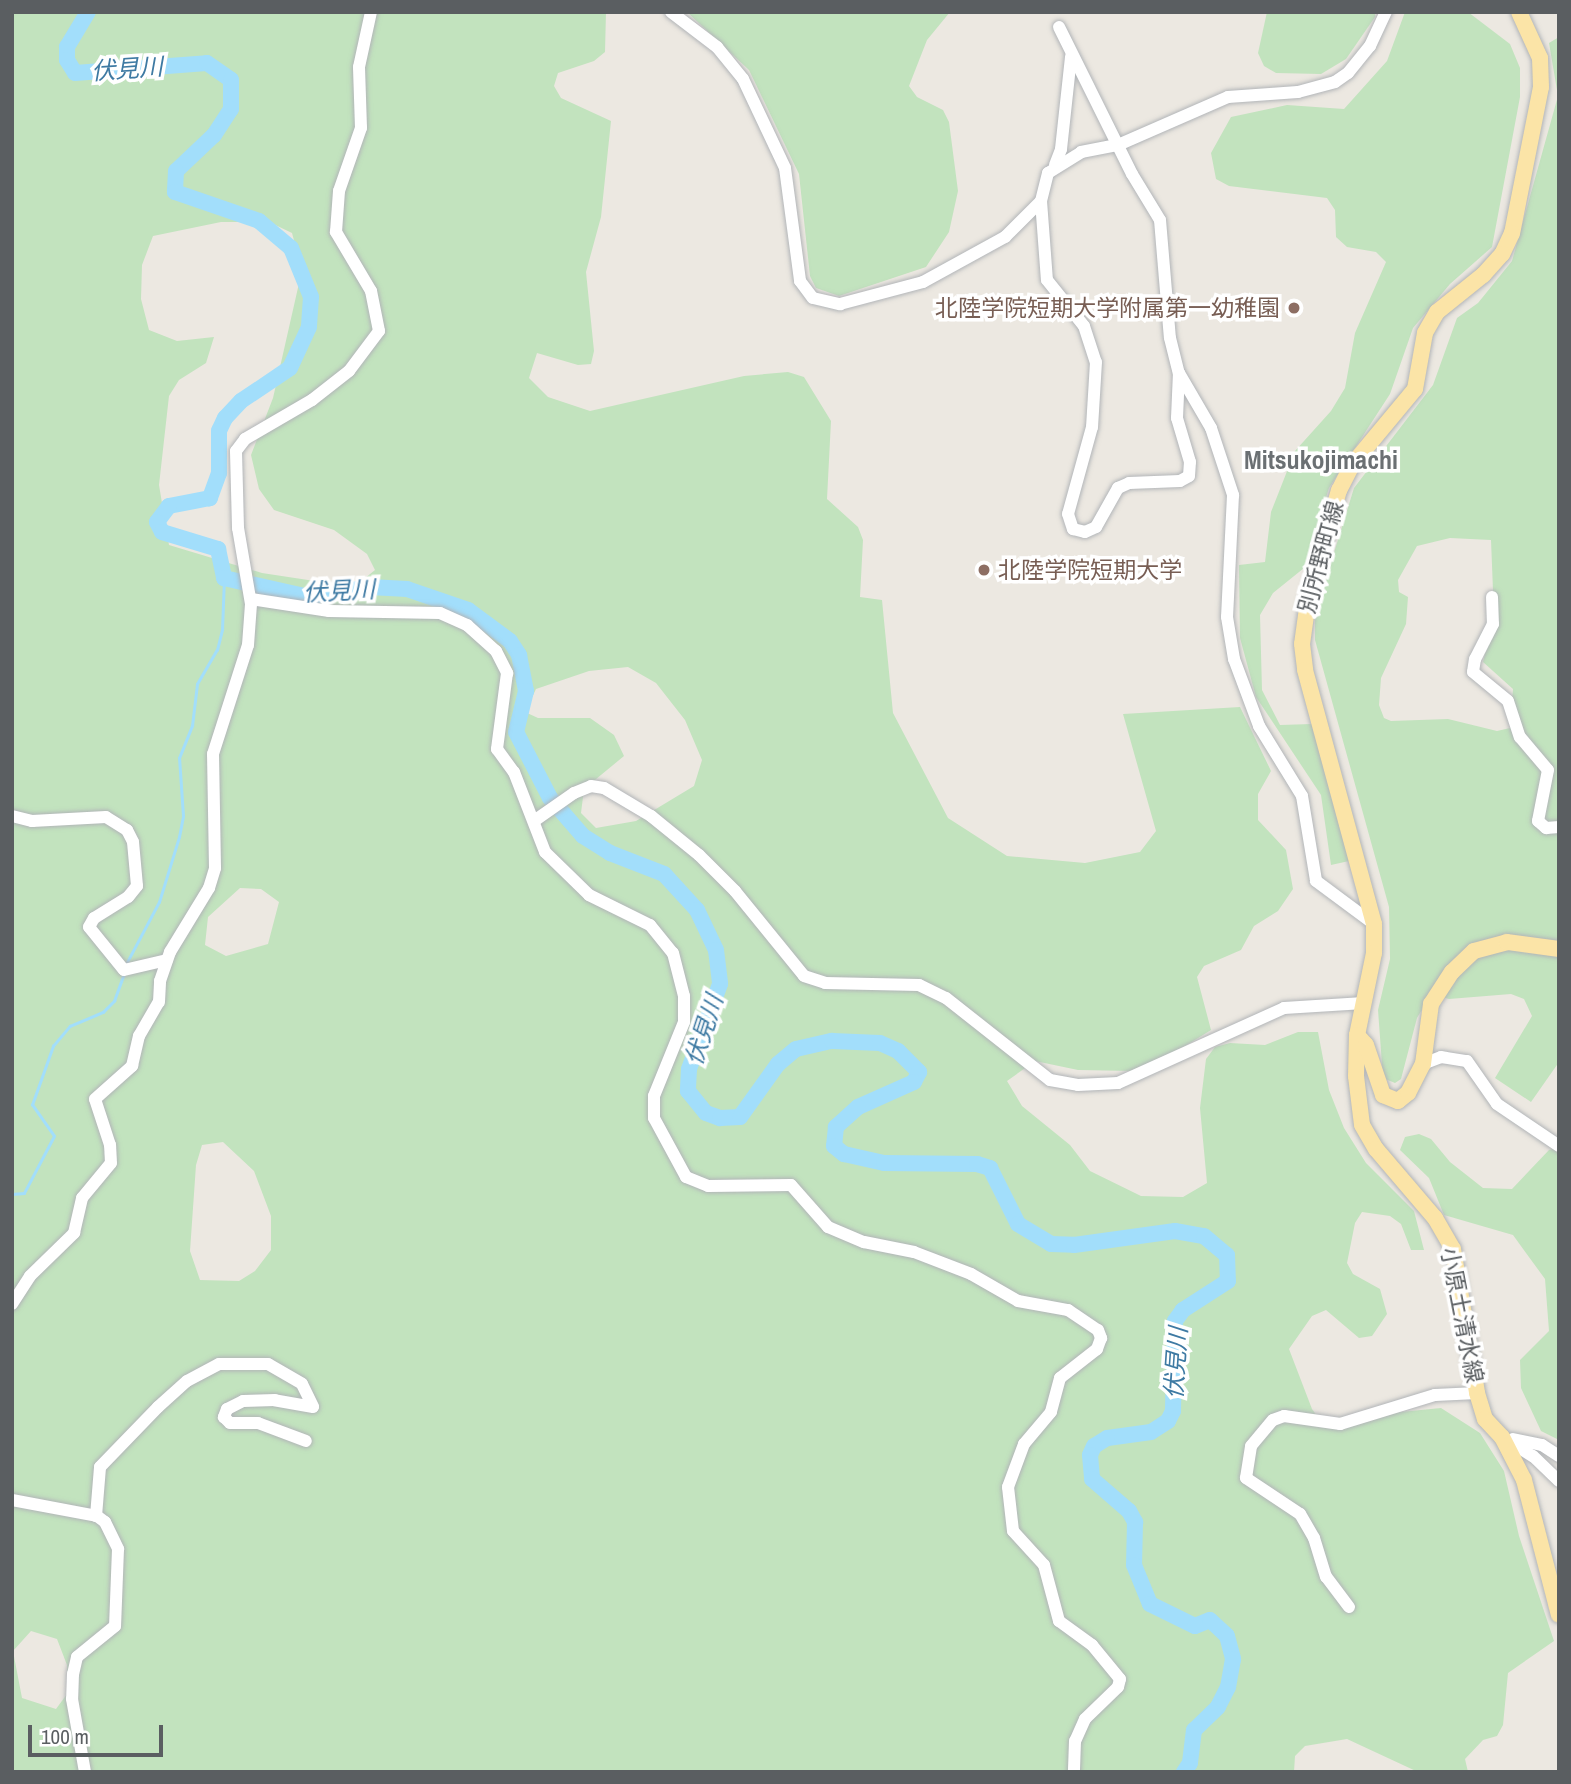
<!DOCTYPE html>
<html>
<head>
<meta charset="utf-8">
<style>
	body { margin:0 }
	#map { position:relative; width:1571px; height:1784px; overflow:hidden; background:#ece8e1; font-family:"Archivo Narrow","Noto Sans JP",sans-serif }
	div>[style] { position:absolute }
	.green>* { inset:0; background:#c2e3be }
	.stream>* { height:2.5px; margin:-1.25px; padding:0 1.25px; transform-origin:1.25px; border-radius:1.25px; background:#a2defb }
	.river>* { height:16px; margin:-8px; padding:0 8px; transform-origin:8px; border-radius:8px; background:#a2defb }
	.roads { filter:drop-shadow(0 0 2px #b2b5b8) drop-shadow(0 0 2px #b2b5b8) }
	.minor>* { height:12px; margin:-6px; padding:0 6px; transform-origin:6px; border-radius:6px; background:#fff }
	.major>* { height:16px; margin:-8px; padding:0 8px; transform-origin:8px; border-radius:8px; background:#fbe4a7 }
	.dots>* { width:19px; height:19px; translate:-50% -50%; box-sizing:border-box; border:4px solid #fff; border-radius:50% }
	span { translate:-50% -50%; white-space:nowrap; text-align:center; line-height:1.15; -webkit-text-stroke:7px #fff; paint-order:stroke }
	.education-label { font-size:23px; color:#785e54 }
	.right { translate:-100% -50%; text-align:right }
	.left { translate:0 -50%; text-align:left }
	.street-label { font-size:23px; color:#5a5e61 }
	.water-label { font-size:24px; color:#3e7aa3; font-style:italic }
	.quarter-label { font-size:26px; color:#6b7073; font-weight:700 }
	.frame { position:absolute; inset:0; border:14px solid #5a5e61; pointer-events:none }
	.scale { position:absolute; left:28px; top:1725px; width:135px; height:32px; box-sizing:border-box; border:4px solid #5a5e61; border-top:0; padding-left:9px; font-size:21px; line-height:24px; white-space:nowrap; color:#5a5e61; -webkit-text-stroke:5px #fff; paint-order:stroke }
</style>
</head>
<body>
<div id="map">
	<div class="green">
		<div style="clip-path:polygon(evenodd,12px 12px,606px 12px,605px 52px,594px 61px,558px 73px,554px 86px,561px 98px,611px 121px,601px 217px,586px 272px,594px 351px,591px 364px,578px 365px,537px 353px,529px 378px,548px 397px,590px 411px,744px 376px,788px 372px,804px 377px,831px 421px,827px 499px,858px 527px,863px 540px,860px 597px,882px 600px,893px 713px,948px 818px,1007px 856px,1085px 863px,1140px 852px,1156px 831px,1123px 714px,1240px 707px,1271px 771px,1258px 794px,1258px 820px,1286px 850px,1293px 889px,1278px 911px,1254px 926px,1241px 950px,1204px 966px,1197px 977px,1211px 1030px,1156px 1064px,1134px 1071px,1078px 1070px,1035px 1061px,1007px 1081px,1022px 1106px,1070px 1145px,1090px 1171px,1141px 1196px,1183px 1197px,1207px 1183px,1200px 1108px,1206px 1059px,1215px 1047px,1230px 1043px,1265px 1045px,1298px 1032px,1318px 1032px,1329px 1090px,1344px 1128px,1366px 1163px,1414px 1211px,1424px 1250px,1411px 1250px,1401px 1224px,1390px 1216px,1362px 1212px,1355px 1223px,1347px 1263px,1353px 1274px,1380px 1289px,1387px 1314px,1372px 1336px,1359px 1338px,1326px 1310px,1312px 1316px,1289px 1349px,1312px 1409px,1320px 1420px,1441px 1408px,1480px 1433px,1504px 1471px,1519px 1536px,1554px 1641px,1508px 1673px,1503px 1725px,1497px 1736px,1483px 1740px,1465px 1759px,1468px 1772px,1418px 1772px,1347px 1739px,1305px 1746px,1295px 1756px,1294px 1772px,12px 1772px,12px 12px,221px 222px,269px 222px,292px 233px,302px 270px,273px 398px,251px 455px,259px 489px,274px 510px,334px 530px,367px 554px,375px 570px,354px 587px,262px 573px,169px 545px,159px 485px,169px 396px,179px 380px,206px 363px,214px 337px,177px 341px,149px 330px,141px 299px,142px 265px,153px 236px,221px 222px,12px 12px,628px 667px,656px 683px,685px 720px,702px 760px,694px 786px,636px 821px,596px 828px,581px 813px,584px 789px,624px 756px,614px 735px,590px 718px,538px 718px,525px 712px,536px 689px,589px 671px,628px 667px,12px 12px,240px 888px,261px 889px,279px 902px,268px 944px,226px 956px,205px 945px,208px 917px,240px 888px,12px 12px,223px 1142px,254px 1171px,271px 1216px,271px 1250px,255px 1271px,239px 1281px,200px 1280px,190px 1251px,196px 1165px,202px 1145px,223px 1142px,12px 12px,31px 1631px,57px 1639px,67px 1665px,67px 1694px,56px 1709px,22px 1698px,13px 1651px,31px 1631px)"></div>
		<div style="clip-path:polygon(687px 12px,950px 12px,927px 40px,909px 86px,917px 97px,943px 110px,949px 122px,958px 191px,949px 232px,926px 267px,839px 296px,816px 288px,810px 276px,799px 174px,749px 70px)"></div>
		<div style="clip-path:polygon(1267px 12px,1375px 12px,1375px 17px,1346px 59px,1321px 74px,1276px 73px,1264px 66px,1258px 53px)"></div>
		<div style="clip-path:polygon(1405px 12px,1468px 12px,1510px 44px,1520px 68px,1520px 97px,1492px 247px,1450px 284px,1413px 328px,1390px 394px,1329px 488px,1304px 568px,1273px 593px,1260px 615px,1262px 690px,1280px 725px,1312px 724px,1349px 861px,1331px 865px,1321px 795px,1256px 697px,1240px 638px,1239px 565px,1265px 562px,1271px 512px,1295px 451px,1331px 411px,1345px 388px,1355px 333px,1386px 262px,1376px 252px,1347px 247px,1336px 237px,1335px 210px,1327px 198px,1229px 186px,1216px 179px,1211px 153px,1231px 117px,1287px 105px,1344px 109px,1387px 61px)"></div>
		<div style="clip-path:polygon(evenodd,1559px 37px,1559px 1062px,1531px 1102px,1495px 1078px,1532px 1016px,1524px 999px,1511px 994px,1449px 999px,1431px 994px,1417px 1018px,1401px 1079px,1395px 1083px,1383px 1078px,1378px 1010px,1390px 959px,1389px 907px,1315px 640px,1315px 614px,1354px 488px,1433px 385px,1457px 318px,1478px 303px,1512px 261px,1558px 96px,1549px 43px,1559px 37px,1450px 538px,1491px 540px,1494px 616px,1483px 662px,1513px 689px,1510px 728px,1497px 731px,1448px 719px,1391px 721px,1384px 718px,1379px 705px,1381px 678px,1406px 624px,1408px 597px,1399px 592px,1398px 580px,1417px 546px,1450px 538px)"></div>
		<div style="clip-path:polygon(1419px 1134px,1431px 1139px,1450px 1162px,1483px 1188px,1512px 1189px,1549px 1150px,1559px 1148px,1559px 1440px,1541px 1431px,1521px 1388px,1520px 1360px,1549px 1331px,1545px 1279px,1513px 1235px,1444px 1215px,1429px 1178px,1400px 1150px,1405px 1137px)"></div>
	</div>
	<div class="stream">
		<div style="left:126px;top:964px;width:70px;rotate:-62deg"></div>
		<div style="left:159px;top:902px;width:68px;rotate:-72.9deg"></div>
		<div style="left:179px;top:837px;width:21px;rotate:-79deg"></div>
		<div style="left:183px;top:816px;width:58px;rotate:-93.9deg"></div>
		<div style="left:179px;top:758px;width:35px;rotate:-68deg"></div>
		<div style="left:192px;top:726px;width:42px;rotate:-83.2deg"></div>
		<div style="left:197px;top:684px;width:39px;rotate:-60deg"></div>
		<div style="left:217px;top:650px;width:21px;rotate:-76deg"></div>
		<div style="left:222px;top:630px;width:52px;rotate:-87.8deg"></div>
		<div style="left:12px;top:1194px;width:12px;rotate:-5deg"></div>
		<div style="left:24px;top:1193px;width:64px;rotate:-62.2deg"></div>
		<div style="left:54px;top:1136px;width:38px;rotate:-125deg"></div>
		<div style="left:32px;top:1105px;width:63px;rotate:-70.4deg"></div>
		<div style="left:53px;top:1046px;width:26px;rotate:-50deg"></div>
		<div style="left:70px;top:1026px;width:36px;rotate:-23deg"></div>
		<div style="left:103px;top:1012px;width:16px;rotate:-45deg"></div>
		<div style="left:114px;top:1001px;width:29px;rotate:-70deg"></div>
	</div>
	<div class="river">
		<div style="left:88px;top:12px;width:41px;rotate:121deg"></div>
		<div style="left:67px;top:47px;width:13px;rotate:90deg"></div>
		<div style="left:67px;top:60px;width:15px;rotate:58deg"></div>
		<div style="left:75px;top:73px;width:132px;rotate:-4.3deg"></div>
		<div style="left:207px;top:63px;width:29px;rotate:35deg"></div>
		<div style="left:231px;top:80px;width:29px;rotate:90deg"></div>
		<div style="left:231px;top:109px;width:31px;rotate:123deg"></div>
		<div style="left:214px;top:135px;width:52px;rotate:136.5deg"></div>
		<div style="left:176px;top:171px;width:21px;rotate:93deg"></div>
		<div style="left:175px;top:192px;width:89px;rotate:19deg"></div>
		<div style="left:259px;top:221px;width:42px;rotate:40.2deg"></div>
		<div style="left:291px;top:248px;width:53px;rotate:67.8deg"></div>
		<div style="left:311px;top:297px;width:30px;rotate:94deg"></div>
		<div style="left:309px;top:327px;width:45px;rotate:114.9deg"></div>
		<div style="left:290px;top:368px;width:59px;rotate:146deg"></div>
		<div style="left:241px;top:401px;width:23px;rotate:133deg"></div>
		<div style="left:225px;top:418px;width:14px;rotate:115deg"></div>
		<div style="left:219px;top:431px;width:42px;rotate:90deg"></div>
		<div style="left:219px;top:473px;width:27px;rotate:110deg"></div>
		<div style="left:210px;top:498px;width:42px;rotate:169deg"></div>
		<div style="left:169px;top:506px;width:20px;rotate:127deg"></div>
		<div style="left:157px;top:522px;width:11px;rotate:63deg"></div>
		<div style="left:162px;top:532px;width:59px;rotate:16.9deg"></div>
		<div style="left:218px;top:549px;width:30px;rotate:78deg"></div>
		<div style="left:224px;top:578px;width:86px;rotate:12.7deg"></div>
		<div style="left:308px;top:597px;width:63px;rotate:-9.2deg"></div>
		<div style="left:370px;top:587px;width:37px;rotate:3deg"></div>
		<div style="left:407px;top:589px;width:65px;rotate:19deg"></div>
		<div style="left:468px;top:610px;width:52px;rotate:36.4deg"></div>
		<div style="left:510px;top:641px;width:17px;rotate:57deg"></div>
		<div style="left:519px;top:655px;width:37px;rotate:79deg"></div>
		<div style="left:526px;top:691px;width:42px;rotate:103.7deg"></div>
		<div style="left:516px;top:732px;width:74px;rotate:62.7deg"></div>
		<div style="left:550px;top:798px;width:50px;rotate:49deg"></div>
		<div style="left:583px;top:836px;width:32px;rotate:32deg"></div>
		<div style="left:610px;top:853px;width:58px;rotate:21.3deg"></div>
		<div style="left:664px;top:874px;width:49px;rotate:47.5deg"></div>
		<div style="left:697px;top:910px;width:44px;rotate:64.6deg"></div>
		<div style="left:716px;top:950px;width:34px;rotate:83deg"></div>
		<div style="left:720px;top:984px;width:90px;rotate:110deg"></div>
		<div style="left:689px;top:1069px;width:22px;rotate:93deg"></div>
		<div style="left:688px;top:1091px;width:28px;rotate:51deg"></div>
		<div style="left:706px;top:1113px;width:15px;rotate:20deg"></div>
		<div style="left:720px;top:1118px;width:20px;rotate:-3deg"></div>
		<div style="left:740px;top:1117px;width:65px;rotate:-54.4deg"></div>
		<div style="left:778px;top:1064px;width:23px;rotate:-40deg"></div>
		<div style="left:796px;top:1049px;width:37px;rotate:-13deg"></div>
		<div style="left:832px;top:1041px;width:48px;rotate:2.4deg"></div>
		<div style="left:880px;top:1043px;width:20px;rotate:24deg"></div>
		<div style="left:898px;top:1051px;width:30px;rotate:45deg"></div>
		<div style="left:919px;top:1072px;width:11px;rotate:117deg"></div>
		<div style="left:914px;top:1082px;width:61px;rotate:155.9deg"></div>
		<div style="left:858px;top:1107px;width:30px;rotate:138deg"></div>
		<div style="left:836px;top:1127px;width:19px;rotate:96deg"></div>
		<div style="left:834px;top:1146px;width:13px;rotate:39deg"></div>
		<div style="left:844px;top:1154px;width:41px;rotate:12.7deg"></div>
		<div style="left:884px;top:1163px;width:93px;rotate:0.6deg"></div>
		<div style="left:977px;top:1164px;width:14px;rotate:17deg"></div>
		<div style="left:990px;top:1168px;width:63px;rotate:63.4deg"></div>
		<div style="left:1018px;top:1224px;width:39px;rotate:31deg"></div>
		<div style="left:1051px;top:1244px;width:23px;rotate:2deg"></div>
		<div style="left:1074px;top:1245px;width:102px;rotate:-7.9deg"></div>
		<div style="left:1175px;top:1231px;width:29px;rotate:10deg"></div>
		<div style="left:1204px;top:1236px;width:30px;rotate:40deg"></div>
		<div style="left:1227px;top:1255px;width:26px;rotate:88deg"></div>
		<div style="left:1228px;top:1281px;width:54px;rotate:147.2deg"></div>
		<div style="left:1183px;top:1310px;width:14px;rotate:126deg"></div>
		<div style="left:1175px;top:1321px;width:90px;rotate:91.3deg"></div>
		<div style="left:1173px;top:1411px;width:11px;rotate:117deg"></div>
		<div style="left:1168px;top:1421px;width:20px;rotate:147deg"></div>
		<div style="left:1151px;top:1432px;width:44px;rotate:172.2deg"></div>
		<div style="left:1107px;top:1438px;width:15px;rotate:148deg"></div>
		<div style="left:1094px;top:1446px;width:10px;rotate:114deg"></div>
		<div style="left:1090px;top:1455px;width:24px;rotate:85deg"></div>
		<div style="left:1092px;top:1479px;width:49px;rotate:40.9deg"></div>
		<div style="left:1129px;top:1511px;width:13px;rotate:61deg"></div>
		<div style="left:1135px;top:1522px;width:43px;rotate:91.3deg"></div>
		<div style="left:1134px;top:1565px;width:42px;rotate:67.7deg"></div>
		<div style="left:1150px;top:1604px;width:50px;rotate:26.1deg"></div>
		<div style="left:1195px;top:1626px;width:16px;rotate:-22deg"></div>
		<div style="left:1210px;top:1620px;width:23px;rotate:43deg"></div>
		<div style="left:1227px;top:1636px;width:24px;rotate:75deg"></div>
		<div style="left:1233px;top:1659px;width:28px;rotate:100deg"></div>
		<div style="left:1228px;top:1687px;width:22px;rotate:117deg"></div>
		<div style="left:1218px;top:1707px;width:33px;rotate:136deg"></div>
		<div style="left:1194px;top:1730px;width:33px;rotate:97deg"></div>
		<div style="left:1190px;top:1763px;width:11px;rotate:124deg"></div>
	</div>
	<div class="roads">
		<div class="minor">
			<div style="left:671px;top:12px;width:58px;rotate:37.3deg"></div>
			<div style="left:717px;top:47px;width:41px;rotate:50.9deg"></div>
			<div style="left:743px;top:79px;width:98px;rotate:64.7deg"></div>
			<div style="left:785px;top:168px;width:114px;rotate:82.4deg"></div>
			<div style="left:800px;top:281px;width:21px;rotate:53deg"></div>
			<div style="left:813px;top:298px;width:28px;rotate:13deg"></div>
			<div style="left:840px;top:304px;width:86px;rotate:-14.8deg"></div>
			<div style="left:923px;top:282px;width:94px;rotate:-28.8deg"></div>
			<div style="left:1005px;top:237px;width:51px;rotate:-45deg"></div>
			<div style="left:1041px;top:201px;width:29px;rotate:-76deg"></div>
			<div style="left:1048px;top:173px;width:39px;rotate:-32deg"></div>
			<div style="left:1081px;top:152px;width:38px;rotate:-11deg"></div>
			<div style="left:1118px;top:145px;width:120px;rotate:-23.6deg"></div>
			<div style="left:1228px;top:97px;width:70px;rotate:-4.1deg"></div>
			<div style="left:1298px;top:92px;width:38px;rotate:-15deg"></div>
			<div style="left:1335px;top:82px;width:16px;rotate:-35deg"></div>
			<div style="left:1348px;top:73px;width:35px;rotate:-51deg"></div>
			<div style="left:1370px;top:46px;width:38px;rotate:-65deg"></div>
			<div style="left:1059px;top:27px;width:164px;rotate:63.6deg"></div>
			<div style="left:1132px;top:174px;width:54px;rotate:58.7deg"></div>
			<div style="left:1160px;top:220px;width:118px;rotate:85.2deg"></div>
			<div style="left:1170px;top:338px;width:36px;rotate:76deg"></div>
			<div style="left:1179px;top:373px;width:64px;rotate:59.8deg"></div>
			<div style="left:1211px;top:428px;width:71px;rotate:71.8deg"></div>
			<div style="left:1233px;top:495px;width:122px;rotate:92.8deg"></div>
			<div style="left:1227px;top:617px;width:43px;rotate:80.5deg"></div>
			<div style="left:1234px;top:659px;width:72px;rotate:69.5deg"></div>
			<div style="left:1259px;top:726px;width:82px;rotate:58.4deg"></div>
			<div style="left:1302px;top:796px;width:86px;rotate:80.6deg"></div>
			<div style="left:1316px;top:881px;width:72px;rotate:36.6deg"></div>
			<div style="left:1055px;top:165px;width:17px;rotate:-69deg"></div>
			<div style="left:1061px;top:149px;width:93px;rotate:-83.8deg"></div>
			<div style="left:1041px;top:201px;width:79px;rotate:85.7deg"></div>
			<div style="left:1047px;top:280px;width:59px;rotate:51.2deg"></div>
			<div style="left:1084px;top:326px;width:38px;rotate:72deg"></div>
			<div style="left:1096px;top:362px;width:65px;rotate:93.5deg"></div>
			<div style="left:1092px;top:427px;width:90px;rotate:105.4deg"></div>
			<div style="left:1068px;top:514px;width:16px;rotate:72deg"></div>
			<div style="left:1073px;top:529px;width:12px;rotate:14deg"></div>
			<div style="left:1085px;top:532px;width:12px;rotate:-24deg"></div>
			<div style="left:1096px;top:527px;width:45px;rotate:-60.6deg"></div>
			<div style="left:1118px;top:488px;width:12px;rotate:-24deg"></div>
			<div style="left:1129px;top:483px;width:51px;rotate:-2.2deg"></div>
			<div style="left:1180px;top:481px;width:10px;rotate:-29deg"></div>
			<div style="left:1189px;top:476px;width:14px;rotate:-86deg"></div>
			<div style="left:1190px;top:462px;width:46px;rotate:-106.5deg"></div>
			<div style="left:1177px;top:418px;width:45px;rotate:-87.5deg"></div>
			<div style="left:1492px;top:597px;width:27px;rotate:88deg"></div>
			<div style="left:1493px;top:624px;width:39px;rotate:117deg"></div>
			<div style="left:1475px;top:659px;width:13px;rotate:99deg"></div>
			<div style="left:1473px;top:672px;width:45px;rotate:39.6deg"></div>
			<div style="left:1508px;top:701px;width:38px;rotate:72deg"></div>
			<div style="left:1520px;top:737px;width:43px;rotate:49.7deg"></div>
			<div style="left:1548px;top:770px;width:52px;rotate:101.1deg"></div>
			<div style="left:1538px;top:821px;width:11px;rotate:41deg"></div>
			<div style="left:1546px;top:828px;width:13px;rotate:-4deg"></div>
			<div style="left:251px;top:599px;width:79px;rotate:8.7deg"></div>
			<div style="left:329px;top:611px;width:111px;rotate:1deg"></div>
			<div style="left:440px;top:613px;width:30px;rotate:24deg"></div>
			<div style="left:467px;top:625px;width:39px;rotate:42deg"></div>
			<div style="left:496px;top:651px;width:25px;rotate:63deg"></div>
			<div style="left:507px;top:673px;width:77px;rotate:97.5deg"></div>
			<div style="left:497px;top:749px;width:29px;rotate:54deg"></div>
			<div style="left:514px;top:772px;width:86px;rotate:68.8deg"></div>
			<div style="left:545px;top:852px;width:62px;rotate:44.3deg"></div>
			<div style="left:589px;top:895px;width:68px;rotate:26.2deg"></div>
			<div style="left:650px;top:925px;width:36px;rotate:51deg"></div>
			<div style="left:673px;top:953px;width:44px;rotate:75.7deg"></div>
			<div style="left:684px;top:996px;width:26px;rotate:90deg"></div>
			<div style="left:684px;top:1022px;width:80px;rotate:112.1deg"></div>
			<div style="left:654px;top:1096px;width:22px;rotate:90deg"></div>
			<div style="left:654px;top:1118px;width:67px;rotate:61.5deg"></div>
			<div style="left:686px;top:1177px;width:24px;rotate:22deg"></div>
			<div style="left:708px;top:1186px;width:83px;rotate:-0.7deg"></div>
			<div style="left:791px;top:1185px;width:56px;rotate:48.6deg"></div>
			<div style="left:828px;top:1227px;width:39px;rotate:23deg"></div>
			<div style="left:864px;top:1242px;width:51px;rotate:11.3deg"></div>
			<div style="left:914px;top:1252px;width:61px;rotate:21.1deg"></div>
			<div style="left:971px;top:1274px;width:54px;rotate:29.9deg"></div>
			<div style="left:1018px;top:1301px;width:51px;rotate:10.2deg"></div>
			<div style="left:1068px;top:1310px;width:36px;rotate:34deg"></div>
			<div style="left:1098px;top:1330px;width:9px;rotate:69deg"></div>
			<div style="left:1101px;top:1338px;width:12px;rotate:110deg"></div>
			<div style="left:1097px;top:1349px;width:47px;rotate:141.9deg"></div>
			<div style="left:1060px;top:1378px;width:35px;rotate:105deg"></div>
			<div style="left:1051px;top:1412px;width:42px;rotate:130.2deg"></div>
			<div style="left:1024px;top:1444px;width:46px;rotate:110.4deg"></div>
			<div style="left:1008px;top:1487px;width:44px;rotate:83.5deg"></div>
			<div style="left:1013px;top:1531px;width:46px;rotate:47.6deg"></div>
			<div style="left:1044px;top:1565px;width:58px;rotate:75deg"></div>
			<div style="left:1059px;top:1621px;width:41px;rotate:36deg"></div>
			<div style="left:1092px;top:1645px;width:44px;rotate:50.5deg"></div>
			<div style="left:1120px;top:1679px;width:8px;rotate:104deg"></div>
			<div style="left:1118px;top:1687px;width:46px;rotate:135.9deg"></div>
			<div style="left:1085px;top:1719px;width:24px;rotate:114deg"></div>
			<div style="left:1075px;top:1741px;width:31px;rotate:92deg"></div>
			<div style="left:12px;top:816px;width:21px;rotate:14deg"></div>
			<div style="left:32px;top:821px;width:74px;rotate:-3.1deg"></div>
			<div style="left:106px;top:817px;width:25px;rotate:32deg"></div>
			<div style="left:127px;top:830px;width:13px;rotate:63deg"></div>
			<div style="left:133px;top:842px;width:44px;rotate:84.8deg"></div>
			<div style="left:137px;top:886px;width:14px;rotate:129deg"></div>
			<div style="left:128px;top:897px;width:40px;rotate:148deg"></div>
			<div style="left:94px;top:918px;width:10px;rotate:119deg"></div>
			<div style="left:89px;top:927px;width:55px;rotate:50.9deg"></div>
			<div style="left:124px;top:970px;width:44px;rotate:-13.1deg"></div>
			<div style="left:534px;top:821px;width:49px;rotate:-35deg"></div>
			<div style="left:574px;top:793px;width:18px;rotate:-22deg"></div>
			<div style="left:591px;top:786px;width:13px;rotate:9deg"></div>
			<div style="left:604px;top:788px;width:55px;rotate:30.8deg"></div>
			<div style="left:651px;top:816px;width:62px;rotate:39.1deg"></div>
			<div style="left:699px;top:855px;width:51px;rotate:45deg"></div>
			<div style="left:735px;top:891px;width:109px;rotate:50.9deg"></div>
			<div style="left:804px;top:976px;width:22px;rotate:18deg"></div>
			<div style="left:825px;top:983px;width:94px;rotate:1.2deg"></div>
			<div style="left:919px;top:985px;width:30px;rotate:26deg"></div>
			<div style="left:946px;top:998px;width:132px;rotate:38.3deg"></div>
			<div style="left:1050px;top:1080px;width:28px;rotate:10deg"></div>
			<div style="left:1078px;top:1085px;width:40px;rotate:-2.9deg"></div>
			<div style="left:1118px;top:1083px;width:182px;rotate:-24.3deg"></div>
			<div style="left:1284px;top:1008px;width:80px;rotate:-3.6deg"></div>
			<div style="left:1423px;top:1064px;width:19px;rotate:-21deg"></div>
			<div style="left:1441px;top:1057px;width:26px;rotate:9deg"></div>
			<div style="left:1467px;top:1061px;width:52px;rotate:55.1deg"></div>
			<div style="left:1497px;top:1104px;width:75px;rotate:34.1deg"></div>
			<div style="left:12px;top:1304px;width:33px;rotate:-57deg"></div>
			<div style="left:30px;top:1276px;width:62px;rotate:-44.3deg"></div>
			<div style="left:74px;top:1233px;width:36px;rotate:-77deg"></div>
			<div style="left:82px;top:1198px;width:45px;rotate:-50.4deg"></div>
			<div style="left:111px;top:1163px;width:18px;rotate:-93deg"></div>
			<div style="left:110px;top:1145px;width:48px;rotate:-108.1deg"></div>
			<div style="left:95px;top:1099px;width:50px;rotate:-41.7deg"></div>
			<div style="left:132px;top:1066px;width:31px;rotate:-77deg"></div>
			<div style="left:139px;top:1036px;width:39px;rotate:-60deg"></div>
			<div style="left:159px;top:1002px;width:21px;rotate:-87deg"></div>
			<div style="left:160px;top:981px;width:31px;rotate:-71deg"></div>
			<div style="left:170px;top:952px;width:75px;rotate:-58.6deg"></div>
			<div style="left:209px;top:888px;width:21px;rotate:-73deg"></div>
			<div style="left:215px;top:868px;width:114px;rotate:-91deg"></div>
			<div style="left:213px;top:754px;width:114px;rotate:-72.2deg"></div>
			<div style="left:248px;top:645px;width:41px;rotate:-85.8deg"></div>
			<div style="left:251px;top:604px;width:77px;rotate:-99.7deg"></div>
			<div style="left:238px;top:528px;width:77px;rotate:-91.5deg"></div>
			<div style="left:236px;top:451px;width:15px;rotate:-53deg"></div>
			<div style="left:245px;top:439px;width:78px;rotate:-30.2deg"></div>
			<div style="left:312px;top:400px;width:47px;rotate:-38.1deg"></div>
			<div style="left:349px;top:371px;width:50px;rotate:-53.1deg"></div>
			<div style="left:379px;top:331px;width:41px;rotate:-101.3deg"></div>
			<div style="left:371px;top:291px;width:69px;rotate:-120.7deg"></div>
			<div style="left:336px;top:232px;width:41px;rotate:-85.8deg"></div>
			<div style="left:339px;top:191px;width:67px;rotate:-70.8deg"></div>
			<div style="left:361px;top:128px;width:61px;rotate:-91.9deg"></div>
			<div style="left:359px;top:67px;width:56px;rotate:-77.7deg"></div>
			<div style="left:1502px;top:1437px;width:36px;rotate:32deg"></div>
			<div style="left:1533px;top:1456px;width:36px;rotate:44deg"></div>
			<div style="left:1513px;top:1439px;width:30px;rotate:12deg"></div>
			<div style="left:1542px;top:1445px;width:20px;rotate:33deg"></div>
			<div style="left:12px;top:1500px;width:86px;rotate:10.7deg"></div>
			<div style="left:97px;top:1516px;width:10px;rotate:37deg"></div>
			<div style="left:105px;top:1522px;width:30px;rotate:64deg"></div>
			<div style="left:118px;top:1549px;width:77px;rotate:92.2deg"></div>
			<div style="left:115px;top:1626px;width:49px;rotate:140.8deg"></div>
			<div style="left:77px;top:1657px;width:17px;rotate:103deg"></div>
			<div style="left:73px;top:1674px;width:25px;rotate:92deg"></div>
			<div style="left:72px;top:1699px;width:74px;rotate:79.9deg"></div>
			<div style="left:96px;top:1516px;width:49px;rotate:-85.3deg"></div>
			<div style="left:100px;top:1467px;width:83px;rotate:-46deg"></div>
			<div style="left:158px;top:1407px;width:39px;rotate:-42deg"></div>
			<div style="left:187px;top:1381px;width:36px;rotate:-28deg"></div>
			<div style="left:219px;top:1364px;width:49px"></div>
			<div style="left:268px;top:1364px;width:39px;rotate:30deg"></div>
			<div style="left:302px;top:1384px;width:25px;rotate:64deg"></div>
			<div style="left:313px;top:1407px;width:39px;rotate:-170deg"></div>
			<div style="left:275px;top:1400px;width:32px;rotate:178deg"></div>
			<div style="left:243px;top:1401px;width:18px;rotate:153deg"></div>
			<div style="left:227px;top:1409px;width:9px;rotate:111deg"></div>
			<div style="left:224px;top:1417px;width:8px;rotate:45deg"></div>
			<div style="left:230px;top:1423px;width:28px"></div>
			<div style="left:258px;top:1423px;width:51px;rotate:20.6deg"></div>
			<div style="left:1349px;top:1607px;width:38px;rotate:-127deg"></div>
			<div style="left:1326px;top:1577px;width:41px;rotate:-107.1deg"></div>
			<div style="left:1314px;top:1538px;width:28px;rotate:-120deg"></div>
			<div style="left:1300px;top:1514px;width:65px;rotate:-146.3deg"></div>
			<div style="left:1246px;top:1478px;width:32px;rotate:-81deg"></div>
			<div style="left:1251px;top:1446px;width:34px;rotate:-50deg"></div>
			<div style="left:1273px;top:1420px;width:12px;rotate:-20deg"></div>
			<div style="left:1284px;top:1416px;width:57px;rotate:8.1deg"></div>
			<div style="left:1340px;top:1424px;width:99px;rotate:-17deg"></div>
			<div style="left:1435px;top:1395px;width:42px;rotate:-2.7deg"></div>
		</div>
		<div class="major">
			<div style="left:1519px;top:12px;width:51px;rotate:65.5deg"></div>
			<div style="left:1540px;top:58px;width:29px;rotate:88deg"></div>
			<div style="left:1541px;top:87px;width:149px;rotate:101.2deg"></div>
			<div style="left:1512px;top:233px;width:23px;rotate:115deg"></div>
			<div style="left:1502px;top:254px;width:28px;rotate:132deg"></div>
			<div style="left:1483px;top:275px;width:59px;rotate:141.2deg"></div>
			<div style="left:1437px;top:312px;width:24px;rotate:120deg"></div>
			<div style="left:1425px;top:333px;width:57px;rotate:100.1deg"></div>
			<div style="left:1415px;top:389px;width:99px;rotate:129.7deg"></div>
			<div style="left:1352px;top:465px;width:28px;rotate:117deg"></div>
			<div style="left:1339px;top:490px;width:115px;rotate:105.6deg"></div>
			<div style="left:1308px;top:601px;width:43px;rotate:97.9deg"></div>
			<div style="left:1302px;top:644px;width:26px;rotate:83deg"></div>
			<div style="left:1305px;top:670px;width:263px;rotate:74.8deg"></div>
			<div style="left:1374px;top:924px;width:29px;rotate:90deg"></div>
			<div style="left:1374px;top:953px;width:84px;rotate:101.7deg"></div>
			<div style="left:1357px;top:1035px;width:41px;rotate:91.4deg"></div>
			<div style="left:1356px;top:1076px;width:49px;rotate:83deg"></div>
			<div style="left:1362px;top:1125px;width:28px;rotate:60deg"></div>
			<div style="left:1376px;top:1149px;width:91px;rotate:49.5deg"></div>
			<div style="left:1435px;top:1218px;width:36px;rotate:60deg"></div>
			<div style="left:1453px;top:1249px;width:146px;rotate:80.5deg"></div>
			<div style="left:1477px;top:1393px;width:27px;rotate:73deg"></div>
			<div style="left:1485px;top:1419px;width:25px;rotate:47deg"></div>
			<div style="left:1502px;top:1437px;width:48px;rotate:62.9deg"></div>
			<div style="left:1524px;top:1480px;width:139px;rotate:75.5deg"></div>
			<div style="left:1357px;top:1035px;width:13px;rotate:48deg"></div>
			<div style="left:1366px;top:1045px;width:53px;rotate:71.2deg"></div>
			<div style="left:1383px;top:1095px;width:16px;rotate:22deg"></div>
			<div style="left:1398px;top:1101px;width:13px;rotate:-39deg"></div>
			<div style="left:1408px;top:1093px;width:33px;rotate:-63deg"></div>
			<div style="left:1423px;top:1064px;width:61px;rotate:-82.4deg"></div>
			<div style="left:1431px;top:1004px;width:38px;rotate:-57deg"></div>
			<div style="left:1452px;top:972px;width:30px;rotate:-44deg"></div>
			<div style="left:1474px;top:951px;width:34px;rotate:-15deg"></div>
			<div style="left:1507px;top:942px;width:52px;rotate:7.7deg"></div>
		</div>
	</div>
	<div class="dots">
		<div style="left:1294px;top:308px;background:#8d6e63"></div>
		<div style="left:984px;top:570px;background:#8d6e63"></div>
	</div>
	<div class="education-label">
		<span class="right" style="left:1280px;top:308px">北陸学院短期大学附属第一幼稚園</span>
		<span class="left" style="left:998px;top:570px">北陸学院短期大学</span>
	</div>
	<div class="street-label">
		<span style="left:1321px;top:557px;rotate:-75deg">別所野町線</span>
		<span style="left:1462px;top:1315px;rotate:79deg">小原土清水線</span>
	</div>
	<div class="water-label">
		<span style="left:127px;top:69px;rotate:-4deg">伏見川</span>
		<span style="left:339px;top:591px;rotate:-3deg">伏見川</span>
		<span style="left:704px;top:1030px;rotate:-72deg">伏見川</span>
		<span style="left:1176px;top:1363px;rotate:-86deg">伏見川</span>
	</div>
	<div class="quarter-label">
		<span style="left:1321px;top:460px">Mitsukojimachi</span>
	</div>
	<div class="frame"></div>
	<div class="scale">100 m</div>
</div>
</body>
</html>
